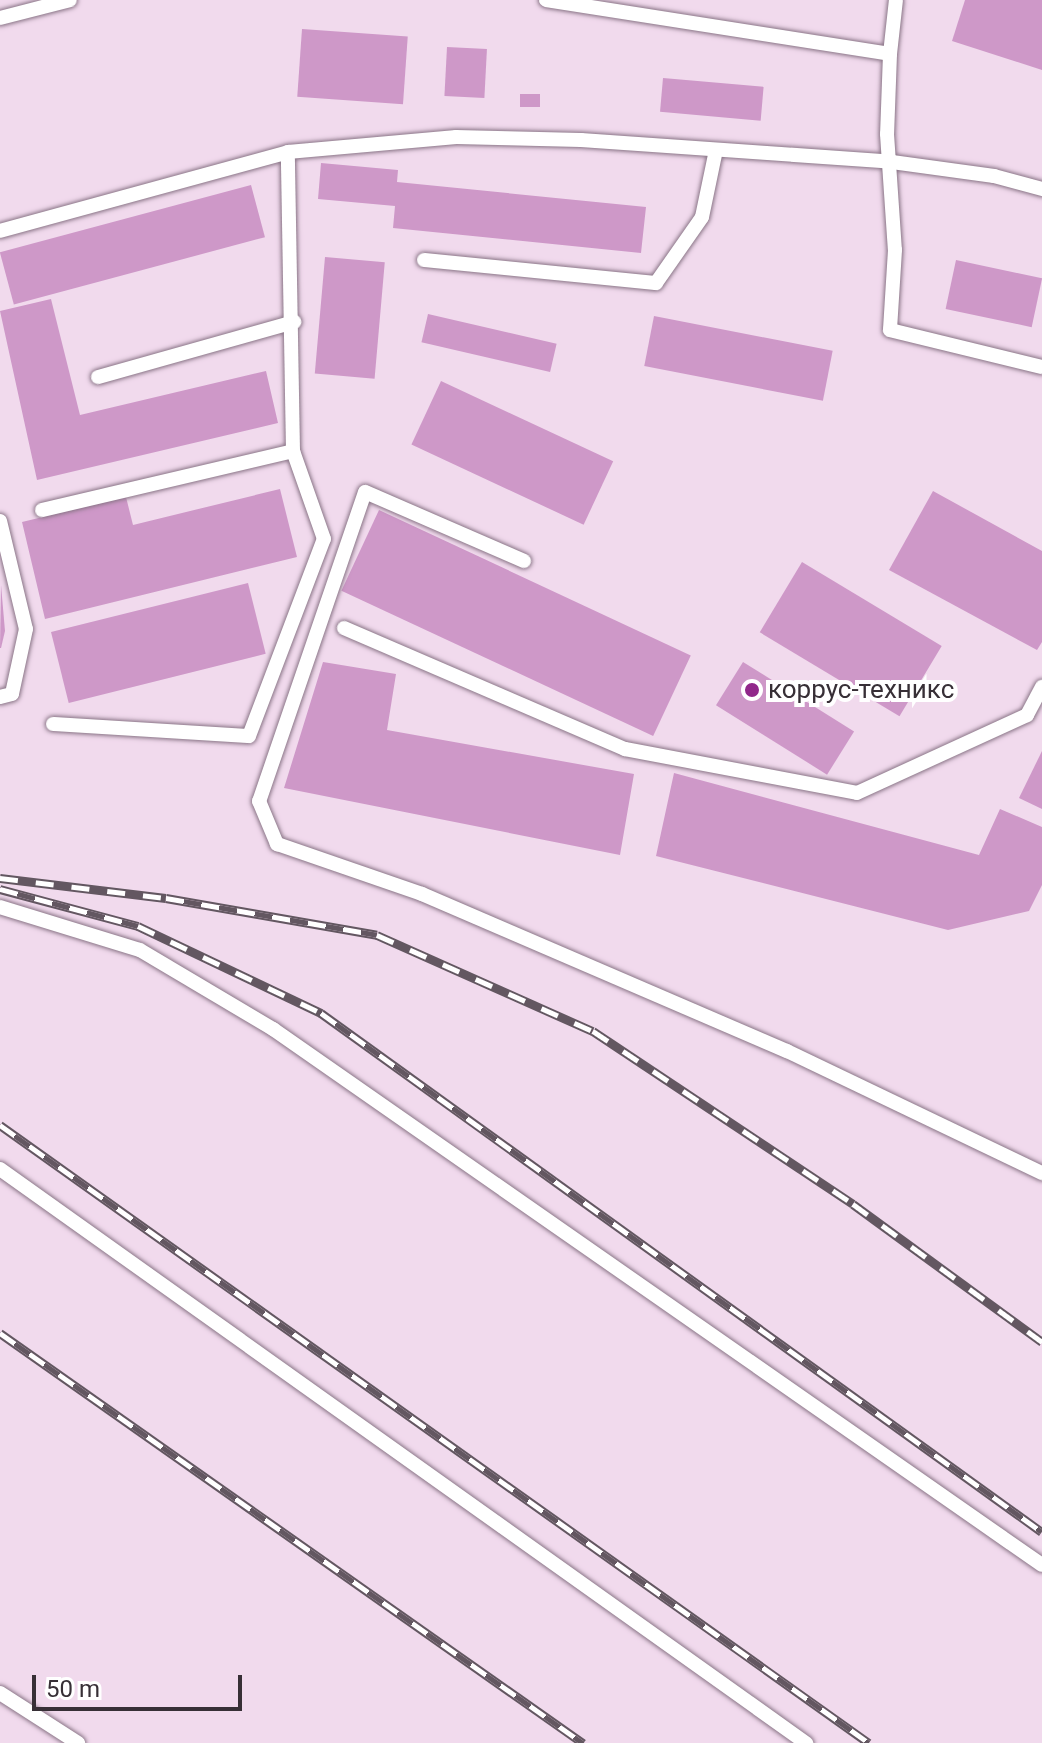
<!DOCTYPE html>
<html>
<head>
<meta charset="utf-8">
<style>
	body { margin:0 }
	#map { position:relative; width:1042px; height:1743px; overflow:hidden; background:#f1daed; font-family:Roboto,sans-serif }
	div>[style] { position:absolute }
	.building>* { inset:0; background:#ce98c8; transform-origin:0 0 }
	.roads { filter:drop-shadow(0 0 2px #8a7587) drop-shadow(0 0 2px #8a7587) }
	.lane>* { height:14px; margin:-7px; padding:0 7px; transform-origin:7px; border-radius:7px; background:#fff }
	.rail>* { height:9px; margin-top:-4.5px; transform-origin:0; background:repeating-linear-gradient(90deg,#fff 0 18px,#635761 0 36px); box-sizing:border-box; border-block:2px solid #635761 }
	.dots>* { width:22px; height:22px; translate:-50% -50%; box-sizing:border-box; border:4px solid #fff; border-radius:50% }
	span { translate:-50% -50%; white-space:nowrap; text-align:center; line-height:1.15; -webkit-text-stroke:8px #fff; paint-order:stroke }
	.poi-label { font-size:26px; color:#372f36 }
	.left { translate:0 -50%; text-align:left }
	.scale { position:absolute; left:32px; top:1675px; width:210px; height:36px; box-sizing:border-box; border:4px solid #372f36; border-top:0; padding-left:10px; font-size:24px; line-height:28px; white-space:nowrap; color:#372f36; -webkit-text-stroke:6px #fff; paint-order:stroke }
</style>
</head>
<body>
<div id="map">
	<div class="building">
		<div style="clip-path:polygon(965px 0,1042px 0,1042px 70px,952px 41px)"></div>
		<div style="left:302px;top:29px;width:106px;height:68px;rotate:4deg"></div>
		<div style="left:447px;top:47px;width:40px;height:49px;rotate:3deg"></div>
		<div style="left:663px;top:78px;width:101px;height:34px;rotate:5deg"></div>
		<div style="left:520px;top:94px;width:20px;height:13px"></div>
		<div style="clip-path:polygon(321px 163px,398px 170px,397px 182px,646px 207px,641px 253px,393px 228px,395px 206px,318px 199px)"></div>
		<div style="left:251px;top:185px;width:54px;height:260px;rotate:75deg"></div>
		<div style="left:325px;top:257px;width:60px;height:117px;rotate:5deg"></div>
		<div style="left:956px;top:260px;width:88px;height:50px;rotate:12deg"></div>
		<div style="clip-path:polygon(51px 299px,80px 415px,266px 371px,278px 423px,37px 480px,0 311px)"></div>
		<div style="left:428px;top:314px;width:132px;height:29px;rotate:13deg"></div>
		<div style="left:654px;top:316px;width:182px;height:51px;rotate:11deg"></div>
		<div style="left:441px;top:381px;width:190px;height:70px;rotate:25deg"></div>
		<div style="clip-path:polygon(280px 489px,297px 557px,45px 619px,22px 522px,126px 497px,133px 525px)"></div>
		<div style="clip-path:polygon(933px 491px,1042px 551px,1042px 642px,1037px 650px,889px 570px)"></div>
		<div style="left:379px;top:510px;width:344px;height:89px;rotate:25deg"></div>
		<div style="left:802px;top:562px;width:163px;height:82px;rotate:31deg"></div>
		<div style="left:248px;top:583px;width:73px;height:203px;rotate:76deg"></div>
		<div style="clip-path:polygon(1px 585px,5px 631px,1px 648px,0 648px)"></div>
		<div style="clip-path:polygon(323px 662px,396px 674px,387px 730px,634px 774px,620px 855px,284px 788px)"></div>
		<div style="left:743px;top:662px;width:131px;height:51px;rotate:32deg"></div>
		<div style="clip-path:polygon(1042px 751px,1042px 809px,1019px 798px)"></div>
		<div style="clip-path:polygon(674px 773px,979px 855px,1000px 809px,1042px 827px,1042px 885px,1029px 911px,948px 930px,656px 856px)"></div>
	</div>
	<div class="roads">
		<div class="lane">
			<div style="left:546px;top:0;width:348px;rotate:8.9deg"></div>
			<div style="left:890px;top:54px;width:54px;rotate:-83.7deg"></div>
			<div style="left:0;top:18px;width:72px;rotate:-14.4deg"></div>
			<div style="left:890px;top:54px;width:80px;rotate:92.1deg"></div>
			<div style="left:887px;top:134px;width:116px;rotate:86.1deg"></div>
			<div style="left:895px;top:250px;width:80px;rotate:93.6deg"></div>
			<div style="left:890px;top:330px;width:156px;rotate:13.7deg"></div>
			<div style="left:0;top:231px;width:299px;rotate:-15.3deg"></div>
			<div style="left:288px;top:152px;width:169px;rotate:-5.1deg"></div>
			<div style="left:456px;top:137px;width:125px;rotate:1.4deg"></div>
			<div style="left:581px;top:140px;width:312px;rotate:4deg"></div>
			<div style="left:892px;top:162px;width:103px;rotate:7.8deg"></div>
			<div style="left:994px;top:176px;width:50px;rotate:15.2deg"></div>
			<div style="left:424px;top:260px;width:233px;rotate:5.7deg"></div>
			<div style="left:656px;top:283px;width:80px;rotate:-55.1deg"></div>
			<div style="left:702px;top:217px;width:68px;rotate:-78.2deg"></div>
			<div style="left:98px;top:377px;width:204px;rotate:-15.7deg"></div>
			<div style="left:42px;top:510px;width:258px;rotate:-13.2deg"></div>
			<div style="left:0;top:521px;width:111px;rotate:76.5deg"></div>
			<div style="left:26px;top:629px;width:66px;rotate:102.2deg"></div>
			<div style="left:12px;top:694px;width:12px;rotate:166deg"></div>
			<div style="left:524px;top:561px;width:173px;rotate:-156.5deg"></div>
			<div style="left:365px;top:492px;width:327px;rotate:108.9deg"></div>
			<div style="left:259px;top:801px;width:47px;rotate:67.3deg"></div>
			<div style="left:277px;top:844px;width:153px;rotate:19deg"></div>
			<div style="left:422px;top:894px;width:397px;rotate:23.3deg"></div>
			<div style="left:787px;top:1051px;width:283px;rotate:25.6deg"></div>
			<div style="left:344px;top:628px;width:306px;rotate:23.3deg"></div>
			<div style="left:625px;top:749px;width:236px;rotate:10.7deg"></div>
			<div style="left:857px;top:793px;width:187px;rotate:-24.6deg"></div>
			<div style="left:1027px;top:715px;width:32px;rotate:-62deg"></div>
			<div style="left:53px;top:724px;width:196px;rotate:3.5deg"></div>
			<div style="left:249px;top:736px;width:211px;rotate:-69.2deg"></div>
			<div style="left:324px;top:539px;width:93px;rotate:-109.4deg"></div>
			<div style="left:293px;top:451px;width:299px;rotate:-91deg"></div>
			<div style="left:0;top:907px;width:146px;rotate:17.1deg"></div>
			<div style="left:140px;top:950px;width:155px;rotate:30.7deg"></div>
			<div style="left:273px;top:1029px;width:937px;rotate:34.88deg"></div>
			<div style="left:0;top:1169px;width:990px;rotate:35.46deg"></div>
			<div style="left:0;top:1693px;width:93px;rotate:32.7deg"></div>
		</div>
	</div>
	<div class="rail">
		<div style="left:0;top:878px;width:167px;rotate:6.9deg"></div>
		<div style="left:166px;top:898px;width:214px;rotate:9.9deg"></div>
		<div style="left:377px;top:935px;width:236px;rotate:24deg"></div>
		<div style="left:593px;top:1031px;width:312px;rotate:33.6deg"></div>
		<div style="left:853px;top:1204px;width:234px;rotate:36.1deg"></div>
		<div style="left:0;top:889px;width:143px;rotate:15deg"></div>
		<div style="left:138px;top:926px;width:203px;rotate:25.4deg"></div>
		<div style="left:321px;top:1013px;width:888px;rotate:35.75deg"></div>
		<div style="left:0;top:1125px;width:1066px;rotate:35.42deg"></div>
		<div style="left:0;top:1333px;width:713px;rotate:35.12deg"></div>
	</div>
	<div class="dots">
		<div style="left:752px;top:690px;background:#91278a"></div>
	</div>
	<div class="poi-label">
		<span class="left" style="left:768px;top:690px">коррус-техникс</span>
	</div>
	<div class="scale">50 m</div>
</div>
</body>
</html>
